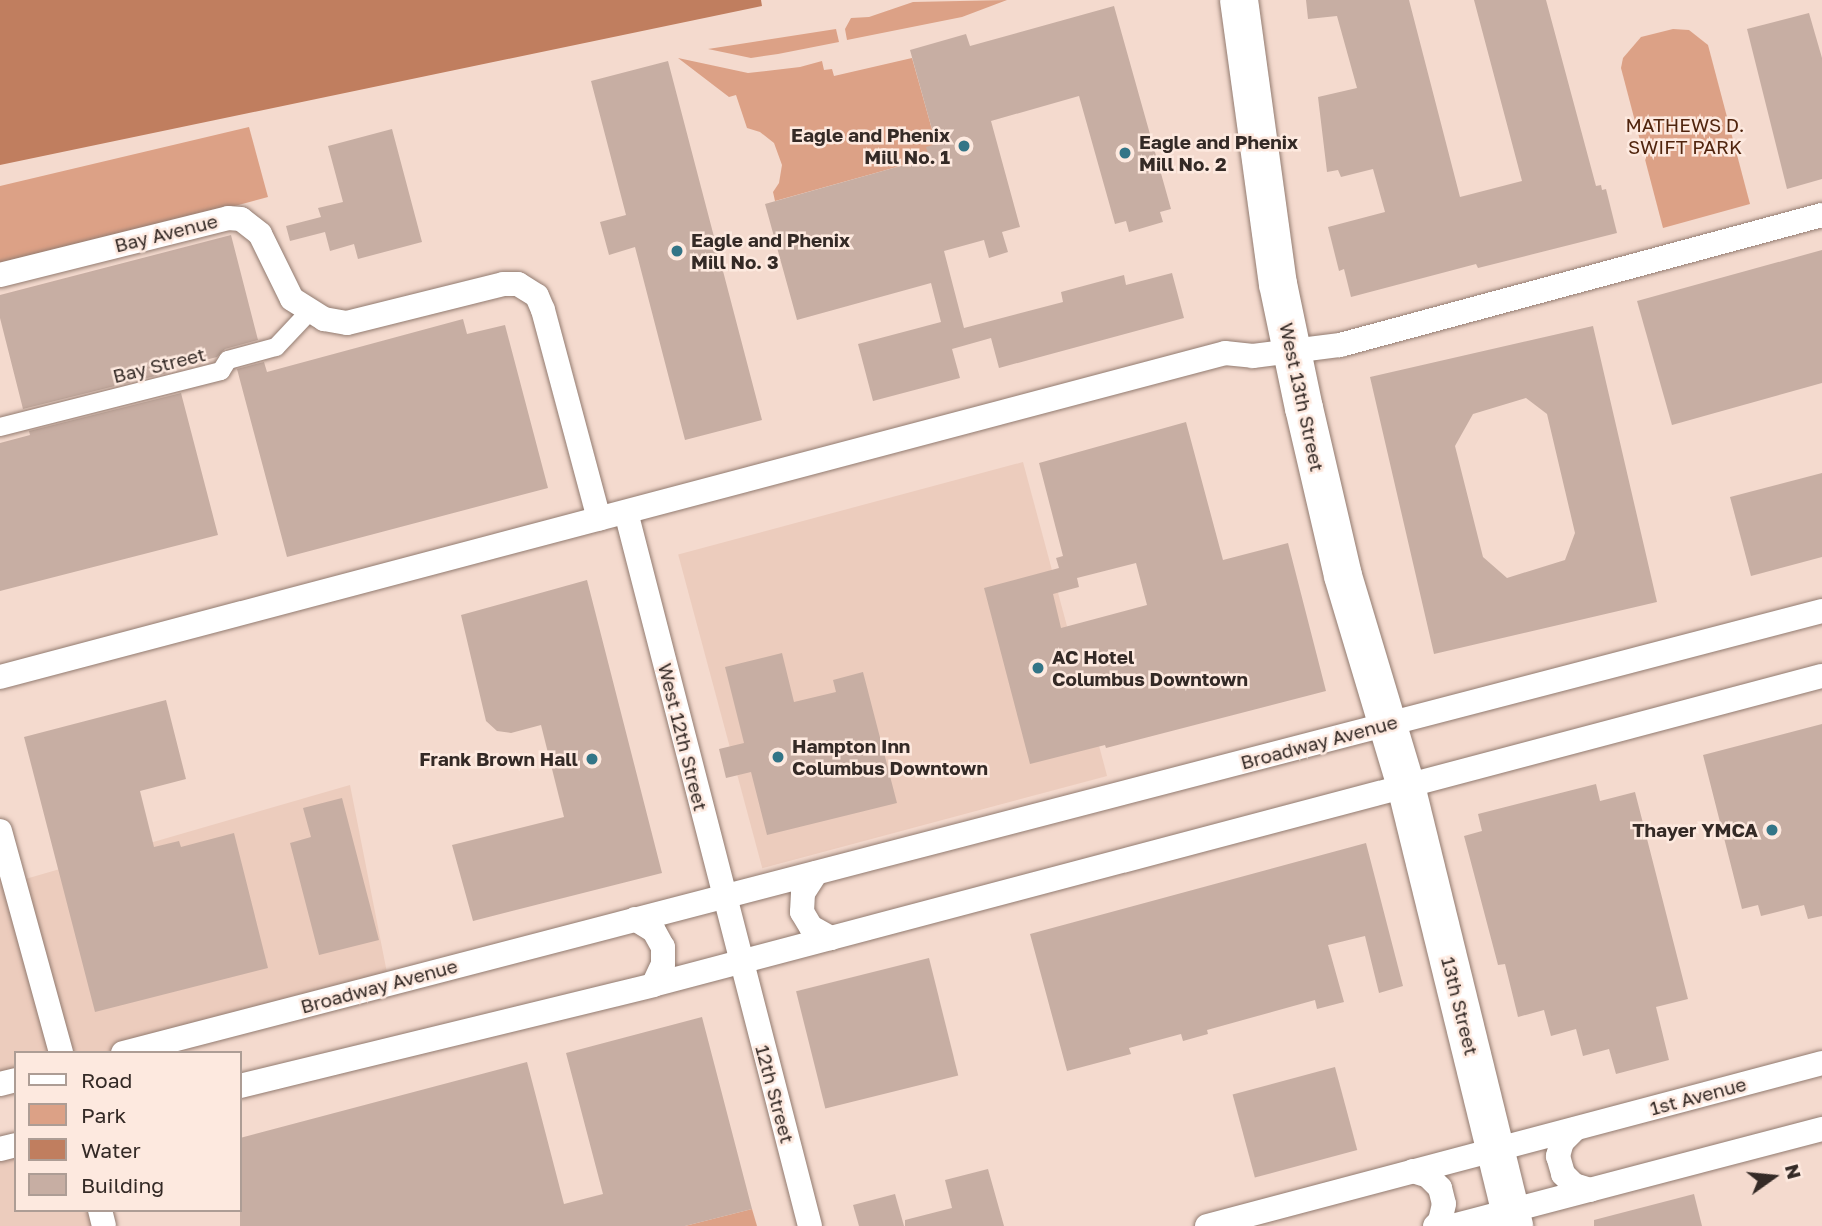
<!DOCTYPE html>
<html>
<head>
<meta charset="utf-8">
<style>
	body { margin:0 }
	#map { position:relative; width:1822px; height:1226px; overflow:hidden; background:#f4dace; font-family:"Golos Text",sans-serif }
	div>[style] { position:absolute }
	.built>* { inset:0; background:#ecccbd; transform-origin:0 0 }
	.green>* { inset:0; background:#dca186 }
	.water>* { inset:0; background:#c07e5f }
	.building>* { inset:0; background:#c7aea3; transform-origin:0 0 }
	.roads { filter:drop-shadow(0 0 2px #927b70) drop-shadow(0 0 2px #927b70) }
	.pedestrian>* { height:18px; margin:-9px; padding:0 9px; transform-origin:9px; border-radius:9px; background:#fff }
	.minor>* { height:24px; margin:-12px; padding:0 12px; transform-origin:12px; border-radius:12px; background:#fff }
	.primary>* { height:38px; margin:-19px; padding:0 19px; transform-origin:19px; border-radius:19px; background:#fff }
	.dots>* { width:19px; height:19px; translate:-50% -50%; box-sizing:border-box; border:4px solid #fde9df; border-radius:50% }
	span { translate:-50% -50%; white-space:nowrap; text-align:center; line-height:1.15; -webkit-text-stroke:5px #fde9df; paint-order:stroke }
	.park-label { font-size:19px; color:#50240d }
	.poi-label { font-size:19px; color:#342a26; font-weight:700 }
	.right { translate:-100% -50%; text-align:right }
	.left { translate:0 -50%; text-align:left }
	.street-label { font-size:19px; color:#342a26 }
	.legend { position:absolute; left:14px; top:1051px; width:228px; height:161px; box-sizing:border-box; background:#fde9df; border:2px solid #ad9d95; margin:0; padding:9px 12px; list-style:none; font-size:21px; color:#342a26 }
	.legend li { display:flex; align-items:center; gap:14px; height:35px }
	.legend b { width:35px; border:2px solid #ad9d95 }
	.north { position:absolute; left:1738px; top:1142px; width:70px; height:70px; -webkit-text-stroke:5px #fde9df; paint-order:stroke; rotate:75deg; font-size:19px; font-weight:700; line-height:28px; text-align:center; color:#342a26 }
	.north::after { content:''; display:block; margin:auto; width:24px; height:32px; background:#342a26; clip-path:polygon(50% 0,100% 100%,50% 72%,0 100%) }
</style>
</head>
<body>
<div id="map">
	<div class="built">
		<div style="left:1023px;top:462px;width:325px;height:357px;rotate:75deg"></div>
		<div style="clip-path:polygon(350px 785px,389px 983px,123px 1053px,16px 1053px,16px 1080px,0 1084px,0 831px,15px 882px)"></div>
		<div style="clip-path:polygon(16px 1145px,16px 1210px,100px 1210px,104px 1226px,0 1226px,0 1149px)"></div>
	</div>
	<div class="green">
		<div style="clip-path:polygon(1007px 0,962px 17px,847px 40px,845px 29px,851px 18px,869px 17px,913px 2px)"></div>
		<div style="clip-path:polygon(836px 29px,839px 42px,778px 54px,751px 58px,708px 49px)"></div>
		<div style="clip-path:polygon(1673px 29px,1689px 30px,1708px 45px,1750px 204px,1663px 228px,1621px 68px,1623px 58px,1641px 37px)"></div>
		<div style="clip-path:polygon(678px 58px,748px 73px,800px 67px,822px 61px,824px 70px,832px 69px,834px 76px,912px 58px,936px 144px,929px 158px,775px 201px,773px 192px,779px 183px,782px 165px,774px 143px,760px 132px,747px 128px,736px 95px,729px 97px)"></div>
		<div style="clip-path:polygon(249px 127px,268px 197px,0 270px,0 186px)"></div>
		<div style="clip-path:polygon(752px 1209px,757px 1226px,685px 1226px)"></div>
	</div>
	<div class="water">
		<div style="clip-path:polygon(0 0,761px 0,762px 6px,0 165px)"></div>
	</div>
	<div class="building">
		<div style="clip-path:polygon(1306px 0,1409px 0,1460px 197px,1522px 181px,1474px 0,1546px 0,1596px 186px,1601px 185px,1602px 190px,1606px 189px,1617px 233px,1478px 268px,1476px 264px,1351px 297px,1344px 269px,1339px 271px,1328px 227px,1385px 212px,1373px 169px,1341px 177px,1338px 170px,1327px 172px,1318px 97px,1357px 88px,1337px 16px,1308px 19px)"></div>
		<div style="clip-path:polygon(1114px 6px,1171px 209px,1160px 212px,1163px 222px,1129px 232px,1126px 221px,1115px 224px,1079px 96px,991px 121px,1020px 227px,1002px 232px,1008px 252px,989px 258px,984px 240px,944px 251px,964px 328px,1063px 302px,1061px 292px,1124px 275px,1126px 285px,1172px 273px,1184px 318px,999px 368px,991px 338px,952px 349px,960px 378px,873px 401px,858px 344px,941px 322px,931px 283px,797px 320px,765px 204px,929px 158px,926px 147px,936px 144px,910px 50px,966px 34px,970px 46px)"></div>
		<div style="clip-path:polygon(1809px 13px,1822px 58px,1822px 179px,1787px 189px,1747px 29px)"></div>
		<div style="clip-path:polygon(668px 61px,762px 420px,685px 440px,635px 247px,609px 255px,600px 222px,626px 215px,591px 81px)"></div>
		<div style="clip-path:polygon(392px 129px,422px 242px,358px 259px,354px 244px,330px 251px,325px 232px,290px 241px,286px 226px,321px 217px,318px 208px,343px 202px,328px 146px)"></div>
		<div style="clip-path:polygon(231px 235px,258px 340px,225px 349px,217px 357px,174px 368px,175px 371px,23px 409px,0 318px,0 295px)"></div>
		<div style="clip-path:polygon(1822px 250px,1822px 383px,1672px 425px,1637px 301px)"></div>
		<div style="clip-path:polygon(463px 319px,467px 334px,505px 325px,548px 488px,287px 557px,237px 369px,264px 362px,267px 372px)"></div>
		<div style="clip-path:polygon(evenodd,1593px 326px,1657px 602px,1434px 654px,1370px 377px,1593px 326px,1526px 398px,1547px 414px,1575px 533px,1565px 560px,1507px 578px,1483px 557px,1455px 446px,1473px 414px,1526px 398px)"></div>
		<div style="clip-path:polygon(181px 393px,218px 535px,0 591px,0 443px,30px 435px,29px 431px)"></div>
		<div style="clip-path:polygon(evenodd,1186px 422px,1223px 560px,1288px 543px,1326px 691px,1106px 748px,1105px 745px,1030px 764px,984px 588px,1059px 568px,1056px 558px,1063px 556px,1039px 463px,1186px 422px,1136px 563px,1147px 605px,1061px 628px,1053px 594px,1079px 587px,1077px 578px,1136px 563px)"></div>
		<div style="clip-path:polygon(1822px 473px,1822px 557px,1751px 576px,1730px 497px)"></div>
		<div style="clip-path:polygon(587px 580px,662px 873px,473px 921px,452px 845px,564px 817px,541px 725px,511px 733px,497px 731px,486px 721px,461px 615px)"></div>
		<div style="clip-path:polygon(782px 653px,794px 702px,836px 692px,833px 680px,863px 672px,897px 803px,767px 835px,751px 772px,726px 778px,719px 749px,744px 743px,725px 667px)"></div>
		<div style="clip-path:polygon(166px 700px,186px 779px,140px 791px,154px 847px,179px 841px,181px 847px,234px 833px,268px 968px,95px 1012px,24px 737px)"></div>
		<div style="clip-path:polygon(1822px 724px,1822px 916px,1808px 919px,1804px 905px,1761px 916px,1758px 905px,1742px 909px,1703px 755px)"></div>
		<div style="clip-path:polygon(1596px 784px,1600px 801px,1635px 792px,1688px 999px,1656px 1007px,1669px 1060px,1616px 1074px,1609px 1049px,1583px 1056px,1576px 1029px,1551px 1036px,1544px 1010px,1518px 1017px,1505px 964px,1498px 965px,1464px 836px,1482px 831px,1478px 814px)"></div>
		<div style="clip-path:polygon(342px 798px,379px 940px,319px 955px,290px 843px,311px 837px,303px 808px)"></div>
		<div style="clip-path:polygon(1366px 843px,1403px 986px,1379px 993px,1365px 936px,1328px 945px,1344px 1002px,1317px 1009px,1315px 1000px,1207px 1030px,1208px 1034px,1183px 1041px,1181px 1034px,1129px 1048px,1131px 1054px,1067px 1071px,1030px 934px)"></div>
		<div style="left:929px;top:958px;width:121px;height:137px;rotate:76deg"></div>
		<div style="clip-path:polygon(702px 1017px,752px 1209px,685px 1226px,240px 1226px,240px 1138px,527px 1062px,564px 1204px,603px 1194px,566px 1053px)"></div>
		<div style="left:1335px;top:1067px;width:86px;height:106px;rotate:75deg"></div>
		<div style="clip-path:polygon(988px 1169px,1004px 1226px,905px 1226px,905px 1220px,952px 1208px,945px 1180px)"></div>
		<div style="clip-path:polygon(895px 1194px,904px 1226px,859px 1226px,853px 1205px)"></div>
		<div style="clip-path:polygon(1694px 1194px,1702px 1226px,1594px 1226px,1594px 1220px)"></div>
	</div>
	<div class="roads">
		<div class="pedestrian">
			<div style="left:0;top:427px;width:228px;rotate:-14.2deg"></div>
			<div style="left:221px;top:371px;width:13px;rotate:-58deg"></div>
			<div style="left:228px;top:360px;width:50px;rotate:-15.2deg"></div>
			<div style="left:276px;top:347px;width:48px;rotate:-46.7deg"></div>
		</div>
		<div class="minor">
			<div style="left:0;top:275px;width:235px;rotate:-14deg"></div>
			<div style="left:228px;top:218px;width:13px;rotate:4deg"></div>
			<div style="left:241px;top:219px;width:24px;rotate:38deg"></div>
			<div style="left:260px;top:234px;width:72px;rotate:63.8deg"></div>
			<div style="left:292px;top:299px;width:38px;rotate:32deg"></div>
			<div style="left:324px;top:319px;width:23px;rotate:10deg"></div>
			<div style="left:347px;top:323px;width:161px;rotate:-14deg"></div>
			<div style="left:503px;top:284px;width:15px"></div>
			<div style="left:518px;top:284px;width:22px;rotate:32deg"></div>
			<div style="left:537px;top:296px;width:15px;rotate:67deg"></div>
			<div style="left:543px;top:310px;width:216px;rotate:75deg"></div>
			<div style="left:626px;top:512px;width:737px;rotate:75.55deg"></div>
			<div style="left:0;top:677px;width:1267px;rotate:-14.81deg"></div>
			<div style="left:1225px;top:353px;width:28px;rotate:6deg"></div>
			<div style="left:1253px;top:356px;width:88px;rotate:-7.2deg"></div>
			<div style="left:1340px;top:345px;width:499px;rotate:-15.1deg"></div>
			<div style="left:0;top:831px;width:230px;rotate:74.6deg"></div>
			<div style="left:816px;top:873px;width:24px;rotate:123deg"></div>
			<div style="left:803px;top:893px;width:19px;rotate:93deg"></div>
			<div style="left:802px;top:912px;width:17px;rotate:59deg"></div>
			<div style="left:811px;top:927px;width:23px;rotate:29deg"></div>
			<div style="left:635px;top:919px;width:22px;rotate:32deg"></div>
			<div style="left:654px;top:931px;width:18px;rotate:61deg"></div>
			<div style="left:663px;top:947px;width:17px;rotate:90deg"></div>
			<div style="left:663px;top:964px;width:23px;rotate:115deg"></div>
			<div style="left:123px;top:1053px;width:1756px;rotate:-14.58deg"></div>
			<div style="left:0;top:1084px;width:16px;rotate:-14deg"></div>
			<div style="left:240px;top:1086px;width:425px;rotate:-13.7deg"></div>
			<div style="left:653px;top:985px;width:1209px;rotate:-14.81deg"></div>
			<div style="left:1575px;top:1129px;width:18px;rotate:135deg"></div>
			<div style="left:1562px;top:1142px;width:15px;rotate:106deg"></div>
			<div style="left:1558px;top:1156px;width:19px;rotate:74deg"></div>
			<div style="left:1563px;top:1174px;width:16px;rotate:45deg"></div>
			<div style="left:1574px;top:1185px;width:17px;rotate:17deg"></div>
			<div style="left:0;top:1149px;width:16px;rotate:-14deg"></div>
			<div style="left:1413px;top:1171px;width:16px;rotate:18deg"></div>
			<div style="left:1428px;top:1176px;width:17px;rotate:45deg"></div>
			<div style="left:1440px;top:1188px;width:16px;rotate:76deg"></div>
			<div style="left:1444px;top:1204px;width:17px;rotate:103deg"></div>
			<div style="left:1440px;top:1221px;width:7px;rotate:135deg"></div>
			<div style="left:100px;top:1210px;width:16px;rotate:76deg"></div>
			<div style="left:1207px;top:1226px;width:636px;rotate:-14.84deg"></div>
			<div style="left:1452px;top:1226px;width:383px;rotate:-14.7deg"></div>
		</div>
		<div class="primary">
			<div style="left:1239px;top:0;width:287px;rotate:82.2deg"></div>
			<div style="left:1278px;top:284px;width:127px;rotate:78.2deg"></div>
			<div style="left:1304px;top:408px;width:172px;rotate:76.9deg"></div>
			<div style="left:1343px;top:576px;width:219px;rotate:73.3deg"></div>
			<div style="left:1406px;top:786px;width:453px;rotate:76.2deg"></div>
		</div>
	</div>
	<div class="dots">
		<div style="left:964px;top:146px;background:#337587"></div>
		<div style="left:1125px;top:153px;background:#337587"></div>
		<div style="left:677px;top:251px;background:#337587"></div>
		<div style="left:1038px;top:668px;background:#337587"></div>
		<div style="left:778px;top:757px;background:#337587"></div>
		<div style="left:592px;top:759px;background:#337587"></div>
		<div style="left:1772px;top:830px;background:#337587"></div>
	</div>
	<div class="park-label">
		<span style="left:1685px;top:136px">MATHEWS D.<br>SWIFT PARK</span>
	</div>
	<div class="poi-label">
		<span class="right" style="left:950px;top:146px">Eagle and Phenix<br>Mill No. 1</span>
		<span class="left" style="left:1139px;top:153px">Eagle and Phenix<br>Mill No. 2</span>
		<span class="left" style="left:691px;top:251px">Eagle and Phenix<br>Mill No. 3</span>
		<span class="left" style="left:1052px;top:668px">AC Hotel<br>Columbus Downtown</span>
		<span class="left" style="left:792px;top:757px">Hampton Inn<br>Columbus Downtown</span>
		<span class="right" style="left:578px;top:759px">Frank Brown Hall</span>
		<span class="right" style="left:1758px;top:830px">Thayer YMCA</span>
	</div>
	<div class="street-label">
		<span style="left:166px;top:233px;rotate:-14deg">Bay Avenue</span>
		<span style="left:159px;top:365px;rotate:-14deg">Bay Street</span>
		<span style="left:1302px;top:397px;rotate:78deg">West 13th Street</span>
		<span style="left:683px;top:737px;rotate:76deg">West 12th Street</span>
		<span style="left:1319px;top:742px;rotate:-15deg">Broadway Avenue</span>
		<span style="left:379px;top:986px;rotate:-15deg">Broadway Avenue</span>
		<span style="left:1460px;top:1006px;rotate:76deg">13th Street</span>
		<span style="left:775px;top:1094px;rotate:75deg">12th Street</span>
		<span style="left:1698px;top:1096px;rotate:-15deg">1st Avenue</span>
	</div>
	<ul class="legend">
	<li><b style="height:9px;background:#fff"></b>Road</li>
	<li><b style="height:19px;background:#dca186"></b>Park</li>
	<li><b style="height:19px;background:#c07e5f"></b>Water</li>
	<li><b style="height:19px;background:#c7aea3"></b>Building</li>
	</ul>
	<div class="north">N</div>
</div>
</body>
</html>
